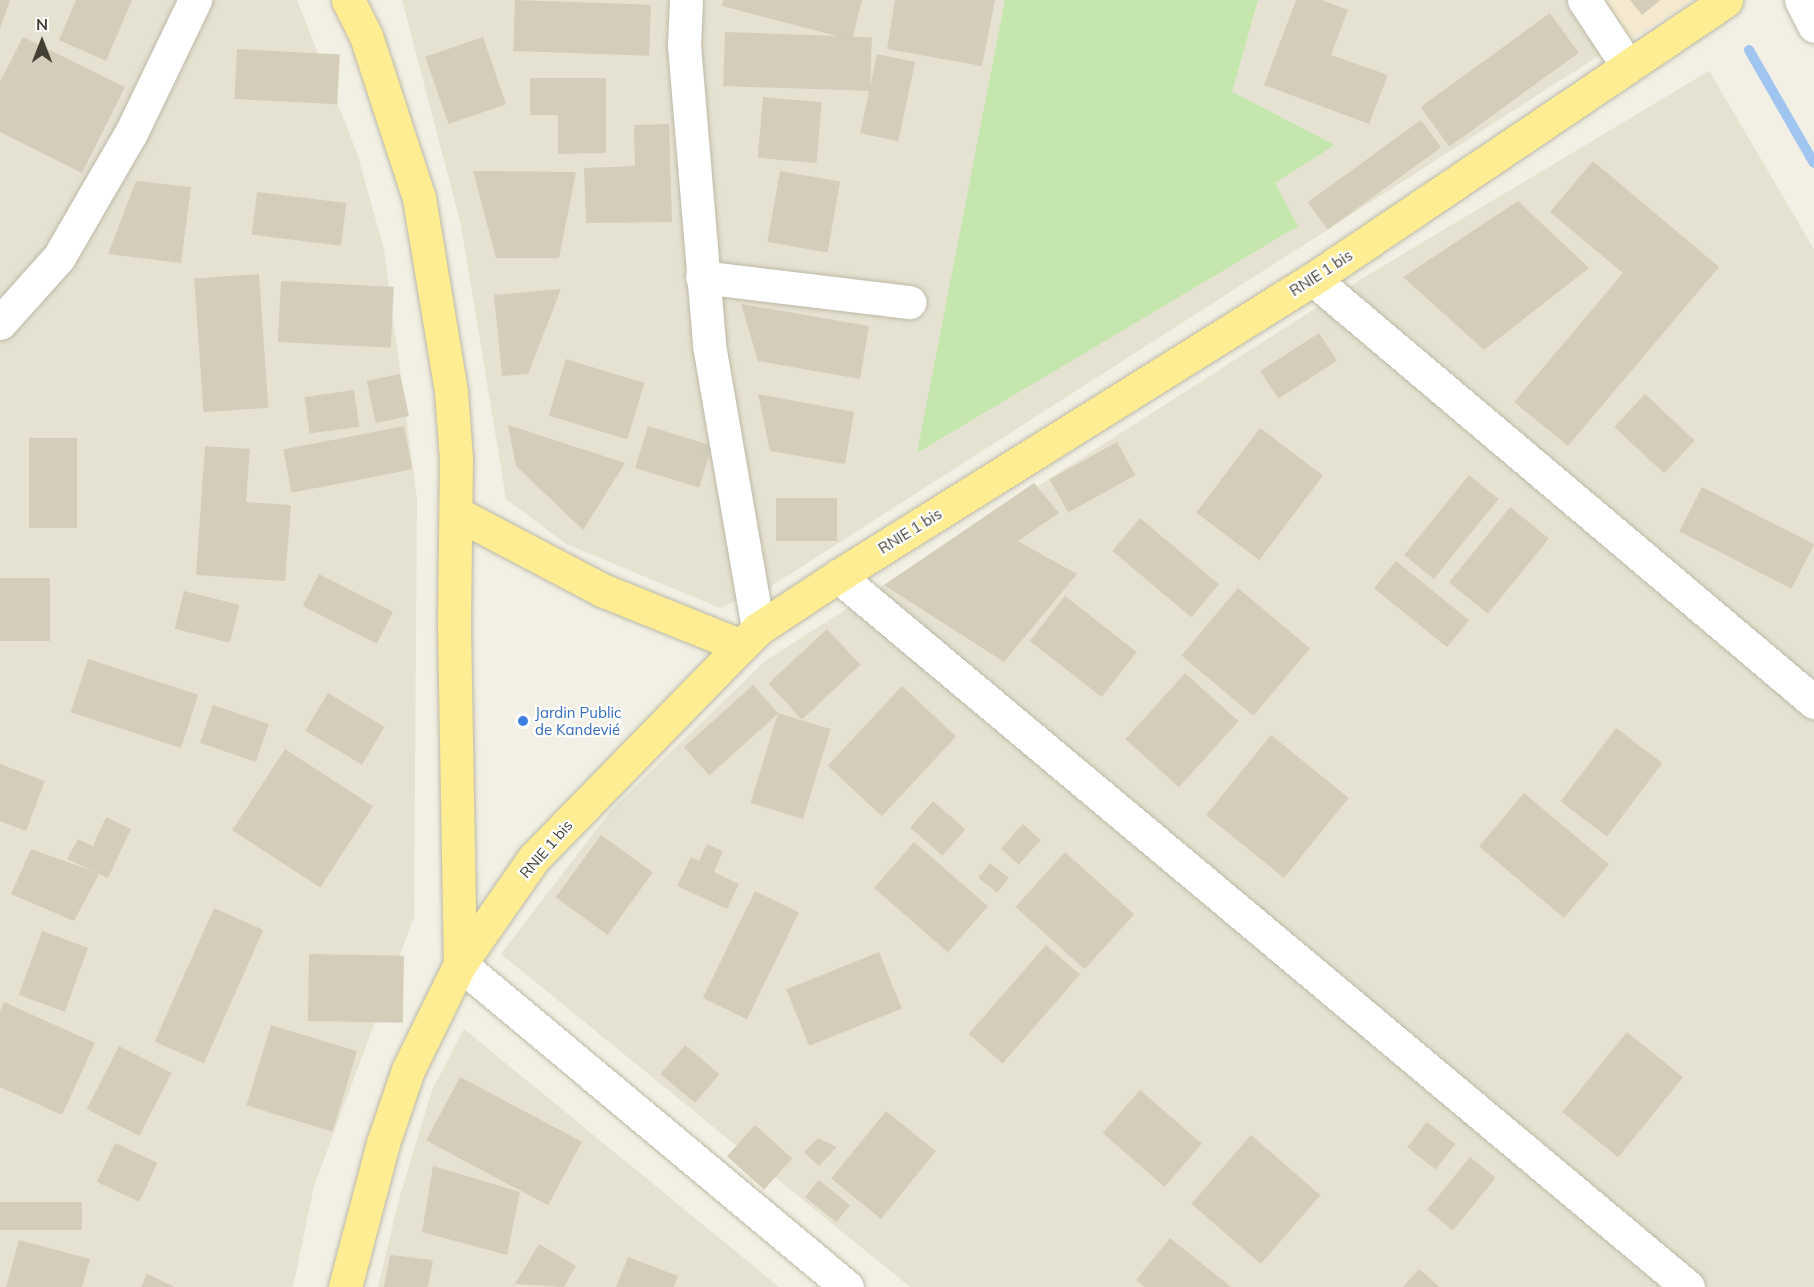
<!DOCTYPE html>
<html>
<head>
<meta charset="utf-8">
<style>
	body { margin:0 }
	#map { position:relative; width:1814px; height:1287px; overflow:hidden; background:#f2f0e4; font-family:Mulish,sans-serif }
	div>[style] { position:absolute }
	.residential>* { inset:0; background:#e6e2d2 }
	.commercial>* { inset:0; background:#f5eacf }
	.green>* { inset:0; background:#c5e7ad }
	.stream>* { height:10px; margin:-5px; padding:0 5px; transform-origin:5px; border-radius:5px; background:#a0c5f0 }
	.building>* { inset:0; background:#d4cdba; transform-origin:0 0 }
	.roads { filter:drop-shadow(0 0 2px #bdb9a7) drop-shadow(0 0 2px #bdb9a7) }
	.minor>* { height:33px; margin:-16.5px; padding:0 16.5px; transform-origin:16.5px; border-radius:16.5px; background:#fff }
	.major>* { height:33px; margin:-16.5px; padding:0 16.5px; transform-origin:16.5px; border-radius:16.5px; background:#feed92 }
	.dots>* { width:16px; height:16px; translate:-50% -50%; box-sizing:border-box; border:3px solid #fff; border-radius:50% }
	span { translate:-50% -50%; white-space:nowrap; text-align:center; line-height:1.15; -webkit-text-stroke:4.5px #fff; paint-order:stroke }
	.street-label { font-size:15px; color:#444034 }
	.shop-label { font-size:15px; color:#366cbe }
	.left { translate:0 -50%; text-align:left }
	.north { position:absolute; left:12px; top:12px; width:60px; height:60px; -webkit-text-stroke:4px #fff; paint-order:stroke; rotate:0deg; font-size:16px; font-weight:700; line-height:24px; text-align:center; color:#444034 }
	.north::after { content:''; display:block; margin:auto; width:21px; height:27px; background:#444034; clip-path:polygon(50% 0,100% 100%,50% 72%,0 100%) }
</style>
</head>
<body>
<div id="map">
	<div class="residential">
		<div style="clip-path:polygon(0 0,297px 0,357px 153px,384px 249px,417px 499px,414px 917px,314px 1186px,293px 1287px,0 1287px)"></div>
		<div style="clip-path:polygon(402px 0,1686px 0,770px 587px,720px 608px,566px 544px,506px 499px,461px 225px)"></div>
		<div style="clip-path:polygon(1709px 71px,1814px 249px,1814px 1287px,910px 1287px,501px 954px,612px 809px,765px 661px,1358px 281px)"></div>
		<div style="clip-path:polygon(464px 1029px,779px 1287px,378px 1287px,399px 1199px,432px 1090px)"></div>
	</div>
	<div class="commercial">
		<div style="clip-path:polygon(1605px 0,1693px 0,1629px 40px)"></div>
	</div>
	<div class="green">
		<div style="clip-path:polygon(1005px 0,1258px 0,1232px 92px,1335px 145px,1275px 183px,1298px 226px,917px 453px)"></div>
	</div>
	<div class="stream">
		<div style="left:1749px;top:50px;width:130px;rotate:60.1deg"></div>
	</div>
	<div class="building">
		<div style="clip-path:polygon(0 0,10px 0,0 29px)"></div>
		<div style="clip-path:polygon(76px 0,132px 0,106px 61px,59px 40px)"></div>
		<div style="left:515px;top:0;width:136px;height:51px;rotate:2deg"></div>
		<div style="clip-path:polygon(723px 0,862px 0,852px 40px,722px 6px)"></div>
		<div style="clip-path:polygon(895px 0,995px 0,982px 66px,887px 49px)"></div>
		<div style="clip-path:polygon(1296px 0,1322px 0,1348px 10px,1331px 55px,1388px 75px,1369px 124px,1264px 85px)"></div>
		<div style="clip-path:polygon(1630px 0,1661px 0,1642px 15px)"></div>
		<div style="left:1550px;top:13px;width:49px;height:160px;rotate:54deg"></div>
		<div style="left:725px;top:32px;width:147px;height:54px;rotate:2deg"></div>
		<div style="clip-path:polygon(23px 37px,125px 87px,82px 173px,0 132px,0 82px)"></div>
		<div style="left:483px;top:37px;width:71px;height:61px;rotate:71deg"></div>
		<div style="left:237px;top:49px;width:103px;height:50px;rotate:3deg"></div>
		<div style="left:877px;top:54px;width:39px;height:81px;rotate:12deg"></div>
		<div style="clip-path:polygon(530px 78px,606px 78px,606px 153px,558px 154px,558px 115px,530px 115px)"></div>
		<div style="left:763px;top:97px;width:59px;height:61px;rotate:5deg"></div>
		<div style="left:1421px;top:120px;width:34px;height:140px;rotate:54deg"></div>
		<div style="clip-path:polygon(669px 124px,672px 222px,586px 223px,584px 168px,635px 166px,634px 125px)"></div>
		<div style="clip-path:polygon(1593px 161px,1719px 267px,1568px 446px,1514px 402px,1623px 273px,1550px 212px)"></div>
		<div style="clip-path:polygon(473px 171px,576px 172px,559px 258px,496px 258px)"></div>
		<div style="left:780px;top:171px;width:61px;height:72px;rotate:10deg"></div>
		<div style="clip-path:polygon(136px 181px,191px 187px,181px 263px,108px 254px)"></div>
		<div style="left:257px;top:192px;width:90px;height:43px;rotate:7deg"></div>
		<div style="clip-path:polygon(1518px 201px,1589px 268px,1484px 350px,1403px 277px)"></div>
		<div style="left:259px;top:274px;width:134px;height:65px;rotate:86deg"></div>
		<div style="left:281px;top:281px;width:113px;height:61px;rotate:3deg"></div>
		<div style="clip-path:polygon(561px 289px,528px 374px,502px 376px,494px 295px)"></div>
		<div style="clip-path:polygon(741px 304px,869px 326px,860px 379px,758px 361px)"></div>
		<div style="left:1319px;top:333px;width:33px;height:70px;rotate:57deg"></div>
		<div style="left:566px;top:359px;width:82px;height:59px;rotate:17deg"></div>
		<div style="left:400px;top:374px;width:43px;height:34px;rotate:78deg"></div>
		<div style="left:354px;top:390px;width:37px;height:50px;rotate:82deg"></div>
		<div style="clip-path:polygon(758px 394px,854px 412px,845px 464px,770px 451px)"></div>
		<div style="left:1645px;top:394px;width:68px;height:45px;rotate:43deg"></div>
		<div style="clip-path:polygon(508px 425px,625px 463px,583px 530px,516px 466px)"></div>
		<div style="left:404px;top:426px;width:44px;height:123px;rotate:79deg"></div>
		<div style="left:648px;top:426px;width:67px;height:44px;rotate:17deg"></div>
		<div style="left:1260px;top:428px;width:79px;height:106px;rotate:37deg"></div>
		<div style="left:29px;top:438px;width:48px;height:90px"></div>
		<div style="left:1117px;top:442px;width:38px;height:77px;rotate:61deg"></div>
		<div style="clip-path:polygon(205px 446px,250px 449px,246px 502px,291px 505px,285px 581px,196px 575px)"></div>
		<div style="left:1469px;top:475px;width:38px;height:103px;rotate:39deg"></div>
		<div style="clip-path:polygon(1034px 483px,1059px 513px,1018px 541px,1077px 574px,1004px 662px,884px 585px)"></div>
		<div style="left:1702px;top:487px;width:126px;height:50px;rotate:27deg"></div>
		<div style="left:776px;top:498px;width:61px;height:43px"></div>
		<div style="left:1510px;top:507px;width:50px;height:97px;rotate:39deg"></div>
		<div style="left:1140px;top:518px;width:103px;height:43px;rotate:40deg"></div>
		<div style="left:1396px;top:561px;width:94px;height:35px;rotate:39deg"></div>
		<div style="left:319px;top:574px;width:83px;height:36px;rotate:27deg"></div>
		<div style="left:50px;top:578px;width:63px;height:50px;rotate:90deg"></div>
		<div style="left:1238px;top:588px;width:94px;height:88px;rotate:40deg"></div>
		<div style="left:184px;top:591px;width:57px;height:39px;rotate:14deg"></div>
		<div style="left:1065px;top:596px;width:91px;height:57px;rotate:38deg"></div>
		<div style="left:827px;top:629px;width:49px;height:80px;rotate:47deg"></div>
		<div style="left:88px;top:659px;width:116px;height:56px;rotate:18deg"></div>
		<div style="left:1185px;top:673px;width:72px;height:89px;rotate:42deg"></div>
		<div style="left:753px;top:685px;width:38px;height:93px;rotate:48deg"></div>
		<div style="left:902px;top:686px;width:74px;height:109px;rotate:43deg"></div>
		<div style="left:328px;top:693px;width:66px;height:44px;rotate:31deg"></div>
		<div style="left:213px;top:705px;width:59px;height:40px;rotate:19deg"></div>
		<div style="left:778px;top:713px;width:55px;height:94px;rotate:17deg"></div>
		<div style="left:1616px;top:728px;width:58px;height:92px;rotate:37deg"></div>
		<div style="left:1271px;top:735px;width:100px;height:103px;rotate:39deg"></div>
		<div style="left:285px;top:749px;width:105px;height:97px;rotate:33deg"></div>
		<div style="clip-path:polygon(0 764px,45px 781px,26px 831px,0 821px)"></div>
		<div style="left:1524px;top:793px;width:111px;height:70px;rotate:40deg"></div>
		<div style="left:933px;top:801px;width:43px;height:35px;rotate:41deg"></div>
		<div style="clip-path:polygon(106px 817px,131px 829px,108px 878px,99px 874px,74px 921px,11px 894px,31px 849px,95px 872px,67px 859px,78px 839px,93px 846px)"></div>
		<div style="left:1023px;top:824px;width:24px;height:33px;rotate:42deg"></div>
		<div style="left:601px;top:835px;width:64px;height:77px;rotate:36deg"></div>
		<div style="left:914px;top:842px;width:98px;height:61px;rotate:41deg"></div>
		<div style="clip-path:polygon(707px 844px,723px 851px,714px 872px,739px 884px,727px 909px,677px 886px,691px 857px,699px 861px)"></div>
		<div style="left:1065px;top:852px;width:93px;height:74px;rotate:42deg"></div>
		<div style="left:990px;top:863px;width:24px;height:19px;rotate:38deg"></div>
		<div style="left:755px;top:891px;width:49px;height:119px;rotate:26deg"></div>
		<div style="left:214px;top:908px;width:54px;height:146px;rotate:24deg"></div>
		<div style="left:42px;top:931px;width:49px;height:68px;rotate:20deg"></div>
		<div style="left:1046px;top:945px;width:45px;height:118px;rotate:41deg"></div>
		<div style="left:879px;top:952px;width:61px;height:100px;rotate:68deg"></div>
		<div style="left:309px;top:954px;width:95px;height:67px;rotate:1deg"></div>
		<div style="clip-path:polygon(4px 1002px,95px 1043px,62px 1115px,0 1087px,0 1011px)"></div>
		<div style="left:271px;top:1025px;width:90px;height:84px;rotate:17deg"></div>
		<div style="left:1627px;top:1032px;width:72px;height:103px;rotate:39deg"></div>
		<div style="left:685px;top:1045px;width:45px;height:38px;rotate:40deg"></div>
		<div style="left:119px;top:1046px;width:59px;height:71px;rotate:27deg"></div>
		<div style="left:460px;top:1077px;width:138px;height:72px;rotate:28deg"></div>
		<div style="left:1140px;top:1090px;width:82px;height:57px;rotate:41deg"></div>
		<div style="left:886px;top:1111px;width:64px;height:87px;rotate:39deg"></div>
		<div style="left:1427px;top:1122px;width:36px;height:32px;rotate:38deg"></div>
		<div style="left:755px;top:1125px;width:50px;height:42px;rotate:42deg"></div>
		<div style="left:1251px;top:1135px;width:92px;height:91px;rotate:41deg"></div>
		<div style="clip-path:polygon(818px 1138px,837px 1147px,819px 1166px,804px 1152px)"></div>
		<div style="left:115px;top:1143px;width:47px;height:43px;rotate:25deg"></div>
		<div style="left:1470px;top:1157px;width:33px;height:68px;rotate:39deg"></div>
		<div style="clip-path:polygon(433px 1166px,520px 1192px,507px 1255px,422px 1232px)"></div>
		<div style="left:819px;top:1180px;width:40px;height:22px;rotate:39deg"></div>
		<div style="left:0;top:1202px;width:82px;height:28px"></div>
		<div style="clip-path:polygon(1170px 1238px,1231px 1287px,1145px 1287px,1136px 1280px)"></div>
		<div style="clip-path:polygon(19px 1240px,90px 1259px,82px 1287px,6px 1287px)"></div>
		<div style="clip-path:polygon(539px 1244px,576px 1266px,564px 1287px,515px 1284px)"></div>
		<div style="clip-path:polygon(390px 1255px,433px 1260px,428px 1287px,384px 1287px)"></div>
		<div style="clip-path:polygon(628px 1257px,678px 1276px,674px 1287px,616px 1287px)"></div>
		<div style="clip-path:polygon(1419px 1269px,1440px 1287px,1403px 1287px)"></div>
		<div style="clip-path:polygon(147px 1274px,175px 1287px,141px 1287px)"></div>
	</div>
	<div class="roads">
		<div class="minor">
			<div style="left:686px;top:0;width:45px;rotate:92.5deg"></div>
			<div style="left:684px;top:45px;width:301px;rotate:85.2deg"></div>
			<div style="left:709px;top:345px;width:288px;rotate:80.2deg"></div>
			<div style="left:1584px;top:0;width:78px;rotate:56.5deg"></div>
			<div style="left:1801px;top:0;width:29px;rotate:63deg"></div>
			<div style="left:702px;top:277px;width:209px;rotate:6.9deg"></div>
			<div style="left:1313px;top:279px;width:656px;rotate:40.17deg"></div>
			<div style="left:0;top:323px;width:89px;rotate:-48.2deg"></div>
			<div style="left:59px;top:257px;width:143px;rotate:-59.9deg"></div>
			<div style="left:131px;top:133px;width:148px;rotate:-64.3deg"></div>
			<div style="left:838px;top:576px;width:1108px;rotate:39.91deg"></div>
			<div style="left:460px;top:964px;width:504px;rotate:39.85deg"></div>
		</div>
		<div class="major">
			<div style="left:348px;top:0;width:40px;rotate:63.4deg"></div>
			<div style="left:366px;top:36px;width:170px;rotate:71.9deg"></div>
			<div style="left:419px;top:198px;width:197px;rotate:80.6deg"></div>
			<div style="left:451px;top:392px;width:67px;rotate:85.7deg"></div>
			<div style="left:456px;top:459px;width:166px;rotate:90.7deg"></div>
			<div style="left:454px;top:625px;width:339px;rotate:89deg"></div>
			<div style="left:456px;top:513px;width:165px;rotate:27.8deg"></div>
			<div style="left:602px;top:590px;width:150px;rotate:21.9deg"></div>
			<div style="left:345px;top:1287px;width:149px;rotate:-75.2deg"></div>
			<div style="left:383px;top:1143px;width:77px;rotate:-71.1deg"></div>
			<div style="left:408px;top:1070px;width:118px;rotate:-63.9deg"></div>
			<div style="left:460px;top:964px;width:129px;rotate:-55.1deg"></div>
			<div style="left:534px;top:858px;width:296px;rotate:-45.7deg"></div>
			<div style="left:741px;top:646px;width:24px;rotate:-45deg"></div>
			<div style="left:758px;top:629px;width:96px;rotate:-33.5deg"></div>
			<div style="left:838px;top:576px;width:560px;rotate:-32.02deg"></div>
			<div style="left:1313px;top:279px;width:498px;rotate:-34deg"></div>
		</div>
	</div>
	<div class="dots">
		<div style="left:523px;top:721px;background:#3f7fe0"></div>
	</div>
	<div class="street-label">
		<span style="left:1321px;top:273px;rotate:-33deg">RNIE 1 bis</span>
		<span style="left:910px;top:531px;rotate:-32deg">RNIE 1 bis</span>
		<span style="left:546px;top:849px;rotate:-49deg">RNIE 1 bis</span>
	</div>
	<div class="shop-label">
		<span class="left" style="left:535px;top:721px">Jardin Public<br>de Kandevié</span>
	</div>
	<div class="north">N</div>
</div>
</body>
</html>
